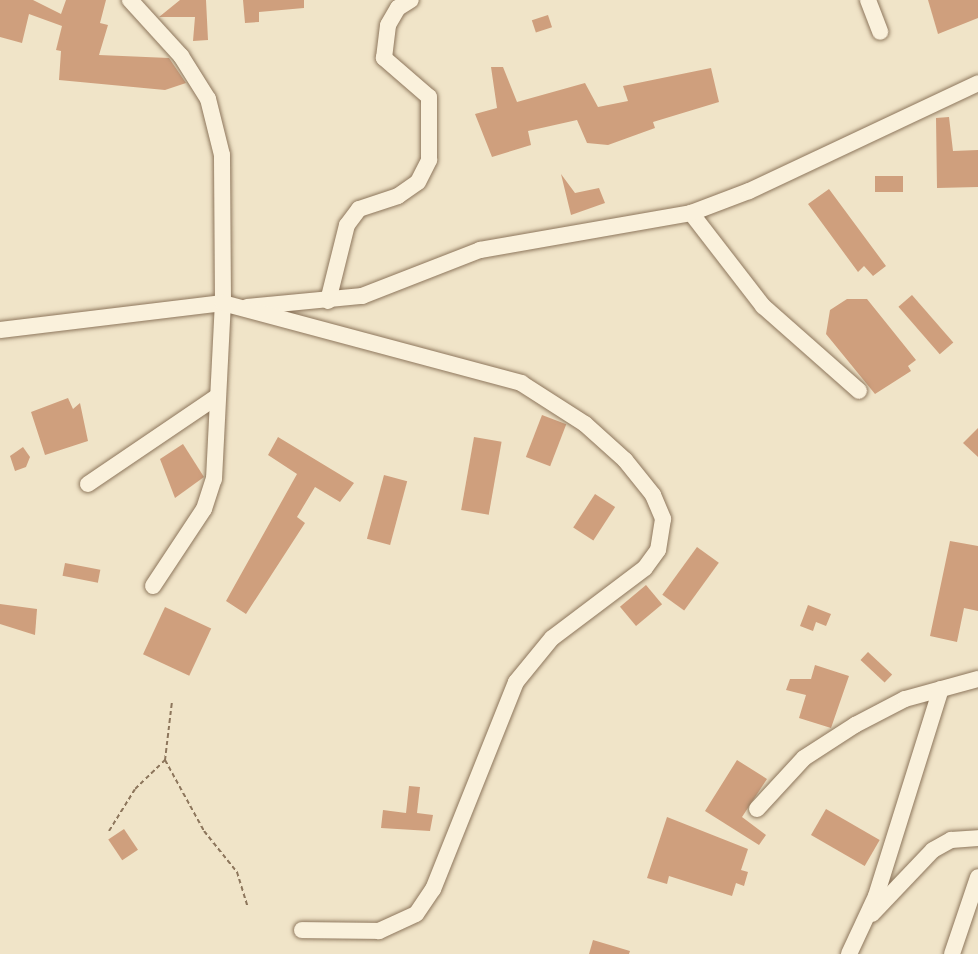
<!DOCTYPE html>
<html>
<head>
<meta charset="utf-8">
<style>
	body { margin:0 }
	#map { position:relative; width:978px; height:954px; overflow:hidden; background:#f0e4c8; font-family:Spectral,serif }
	div>[style] { position:absolute }
	.building>* { inset:0; background:#cf9f7d; transform-origin:0 0 }
	.path>* { height:2px; margin-top:-1px; transform-origin:0; background:repeating-linear-gradient(90deg,#8d765c 0 4.5px,transparent 0 7.5px) }
	.roads { filter:drop-shadow(0 0 2px #8d765c) drop-shadow(0 0 2px #8d765c) }
	.street>* { height:16px; margin:-8px; padding:0 8px; transform-origin:8px; border-radius:8px; background:#faf1dc }
	span { translate:-50% -50%; white-space:nowrap; text-align:center; line-height:1.15; -webkit-text-stroke:4.5px #f7eed8; paint-order:stroke }
</style>
</head>
<body>
<div id="map">
	<div class="building">
		<div style="clip-path:polygon(0 0,33px 0,61px 14px,66px 0,106px 0,100px 23px,108px 25px,99px 55px,169px 58px,186px 83px,165px 90px,59px 80px,61px 51px,56px 50px,62px 26px,29px 14px,22px 43px,0 37px)"></div>
		<div style="clip-path:polygon(180px 0,206px 0,208px 40px,193px 41px,195px 17px,159px 17px)"></div>
		<div style="clip-path:polygon(243px 0,304px 0,304px 8px,259px 12px,259px 22px,245px 23px)"></div>
		<div style="clip-path:polygon(928px 0,978px 0,978px 18px,938px 34px)"></div>
		<div style="left:548px;top:15px;width:13px;height:17px;rotate:72deg"></div>
		<div style="clip-path:polygon(491px 67px,503px 67px,517px 102px,585px 83px,598px 107px,628px 101px,623px 86px,711px 68px,719px 102px,653px 122px,655px 128px,608px 145px,587px 143px,577px 120px,528px 131px,531px 145px,492px 157px,475px 114px,497px 108px)"></div>
		<div style="clip-path:polygon(949px 117px,953px 151px,978px 150px,978px 187px,937px 188px,936px 118px)"></div>
		<div style="clip-path:polygon(561px 174px,575px 193px,599px 188px,605px 203px,571px 215px)"></div>
		<div style="left:875px;top:176px;width:28px;height:16px"></div>
		<div style="clip-path:polygon(829px 189px,886px 266px,873px 276px,864px 266px,858px 272px,808px 204px)"></div>
		<div style="left:912px;top:295px;width:63px;height:18px;rotate:49deg"></div>
		<div style="clip-path:polygon(847px 299px,867px 299px,916px 360px,908px 366px,911px 371px,875px 394px,826px 334px,830px 310px)"></div>
		<div style="clip-path:polygon(68px 398px,73px 409px,80px 403px,88px 441px,45px 455px,31px 412px)"></div>
		<div style="left:542px;top:415px;width:26px;height:45px;rotate:21deg"></div>
		<div style="clip-path:polygon(978px 428px,978px 457px,963px 443px)"></div>
		<div style="clip-path:polygon(278px 437px,354px 483px,340px 502px,315px 487px,297px 517px,305px 523px,246px 614px,226px 601px,297px 474px,268px 455px)"></div>
		<div style="left:474px;top:437px;width:28px;height:74px;rotate:10deg"></div>
		<div style="clip-path:polygon(183px 444px,204px 477px,175px 498px,160px 459px)"></div>
		<div style="clip-path:polygon(23px 447px,30px 457px,26px 467px,15px 471px,10px 456px)"></div>
		<div style="left:384px;top:475px;width:24px;height:66px;rotate:15deg"></div>
		<div style="left:595px;top:494px;width:24px;height:40px;rotate:33deg"></div>
		<div style="clip-path:polygon(950px 541px,978px 546px,978px 611px,964px 608px,957px 642px,930px 636px)"></div>
		<div style="left:697px;top:547px;width:27px;height:59px;rotate:36deg"></div>
		<div style="left:65px;top:563px;width:36px;height:13px;rotate:11deg"></div>
		<div style="left:646px;top:585px;width:25px;height:34px;rotate:50deg"></div>
		<div style="clip-path:polygon(0 604px,37px 609px,35px 635px,0 624px)"></div>
		<div style="clip-path:polygon(808px 605px,831px 614px,826px 626px,816px 622px,813px 631px,800px 626px)"></div>
		<div style="left:165px;top:607px;width:51px;height:52px;rotate:25deg"></div>
		<div style="left:868px;top:652px;width:33px;height:11px;rotate:43deg"></div>
		<div style="clip-path:polygon(815px 665px,849px 676px,831px 728px,799px 718px,806px 695px,786px 690px,790px 679px,811px 679px)"></div>
		<div style="clip-path:polygon(737px 760px,767px 779px,742px 817px,766px 835px,759px 845px,705px 811px)"></div>
		<div style="clip-path:polygon(409px 786px,420px 787px,417px 813px,433px 815px,430px 831px,381px 828px,383px 810px,406px 813px)"></div>
		<div style="left:826px;top:809px;width:62px;height:30px;rotate:30deg"></div>
		<div style="clip-path:polygon(667px 817px,748px 849px,741px 870px,748px 872px,744px 886px,736px 883px,732px 896px,669px 876px,667px 884px,647px 878px)"></div>
		<div style="left:124px;top:829px;width:25px;height:19px;rotate:56deg"></div>
		<div style="clip-path:polygon(593px 940px,630px 951px,629px 954px,589px 954px)"></div>
	</div>
	<div class="path">
		<div style="left:165px;top:760px;width:81px;rotate:61.2deg"></div>
		<div style="left:204px;top:831px;width:53px;rotate:51.2deg"></div>
		<div style="left:237px;top:872px;width:37px;rotate:73deg"></div>
		<div style="left:109px;top:831px;width:49px;rotate:-58.2deg"></div>
		<div style="left:135px;top:789px;width:42px;rotate:-44deg"></div>
		<div style="left:165px;top:760px;width:59px;rotate:-83.2deg"></div>
	</div>
	<div class="roads">
		<div class="street">
			<div style="left:868px;top:0;width:34px;rotate:69deg"></div>
			<div style="left:691px;top:213px;width:118px;rotate:52.3deg"></div>
			<div style="left:763px;top:306px;width:128px;rotate:41.5deg"></div>
			<div style="left:328px;top:301px;width:78px;rotate:-76deg"></div>
			<div style="left:347px;top:225px;width:20px;rotate:-53deg"></div>
			<div style="left:359px;top:209px;width:41px;rotate:-18.4deg"></div>
			<div style="left:398px;top:196px;width:24px;rotate:-35deg"></div>
			<div style="left:418px;top:182px;width:25px;rotate:-63deg"></div>
			<div style="left:429px;top:160px;width:63px;rotate:-90deg"></div>
			<div style="left:429px;top:97px;width:60px;rotate:-139.1deg"></div>
			<div style="left:384px;top:58px;width:33px;rotate:-83deg"></div>
			<div style="left:388px;top:25px;width:20px;rotate:-60deg"></div>
			<div style="left:398px;top:8px;width:15px;rotate:-32deg"></div>
			<div style="left:247px;top:307px;width:116px;rotate:-5.5deg"></div>
			<div style="left:362px;top:296px;width:127px;rotate:-21.3deg"></div>
			<div style="left:480px;top:250px;width:214px;rotate:-9.9deg"></div>
			<div style="left:691px;top:213px;width:62px;rotate:-20.8deg"></div>
			<div style="left:749px;top:191px;width:253px;rotate:-25.2deg"></div>
			<div style="left:0;top:330px;width:225px;rotate:-6.9deg"></div>
			<div style="left:223px;top:303px;width:148px;rotate:-90.4deg"></div>
			<div style="left:222px;top:155px;width:58px;rotate:-104deg"></div>
			<div style="left:208px;top:99px;width:51px;rotate:-122.1deg"></div>
			<div style="left:181px;top:56px;width:76px;rotate:-132.3deg"></div>
			<div style="left:88px;top:484px;width:157px;rotate:-34.1deg"></div>
			<div style="left:153px;top:586px;width:92px;rotate:-56.5deg"></div>
			<div style="left:204px;top:509px;width:32px;rotate:-72deg"></div>
			<div style="left:214px;top:479px;width:176px;rotate:-87.1deg"></div>
			<div style="left:223px;top:303px;width:309px;rotate:15deg"></div>
			<div style="left:521px;top:383px;width:76px;rotate:32.6deg"></div>
			<div style="left:585px;top:424px;width:54px;rotate:42deg"></div>
			<div style="left:625px;top:460px;width:45px;rotate:51.3deg"></div>
			<div style="left:653px;top:495px;width:26px;rotate:67deg"></div>
			<div style="left:663px;top:519px;width:31px;rotate:99deg"></div>
			<div style="left:658px;top:550px;width:22px;rotate:126deg"></div>
			<div style="left:645px;top:568px;width:116px;rotate:143deg"></div>
			<div style="left:552px;top:638px;width:57px;rotate:129.3deg"></div>
			<div style="left:516px;top:682px;width:223px;rotate:111.8deg"></div>
			<div style="left:433px;top:889px;width:30px;rotate:124deg"></div>
			<div style="left:416px;top:914px;width:41px;rotate:155.3deg"></div>
			<div style="left:379px;top:931px;width:77px;rotate:-179.3deg"></div>
			<div style="left:757px;top:809px;width:69px;rotate:-47.3deg"></div>
			<div style="left:804px;top:758px;width:61px;rotate:-32.9deg"></div>
			<div style="left:855px;top:725px;width:56px;rotate:-27.5deg"></div>
			<div style="left:905px;top:699px;width:76px;rotate:-15.3deg"></div>
			<div style="left:872px;top:914px;width:88px;rotate:-46.4deg"></div>
			<div style="left:933px;top:850px;width:21px;rotate:-29deg"></div>
			<div style="left:951px;top:840px;width:27px;rotate:-4deg"></div>
			<div style="left:849px;top:954px;width:64px;rotate:-65deg"></div>
			<div style="left:876px;top:896px;width:217px;rotate:-72.6deg"></div>
			<div style="left:952px;top:954px;width:81px;rotate:-71.3deg"></div>
		</div>
	</div>
</div>
</body>
</html>
